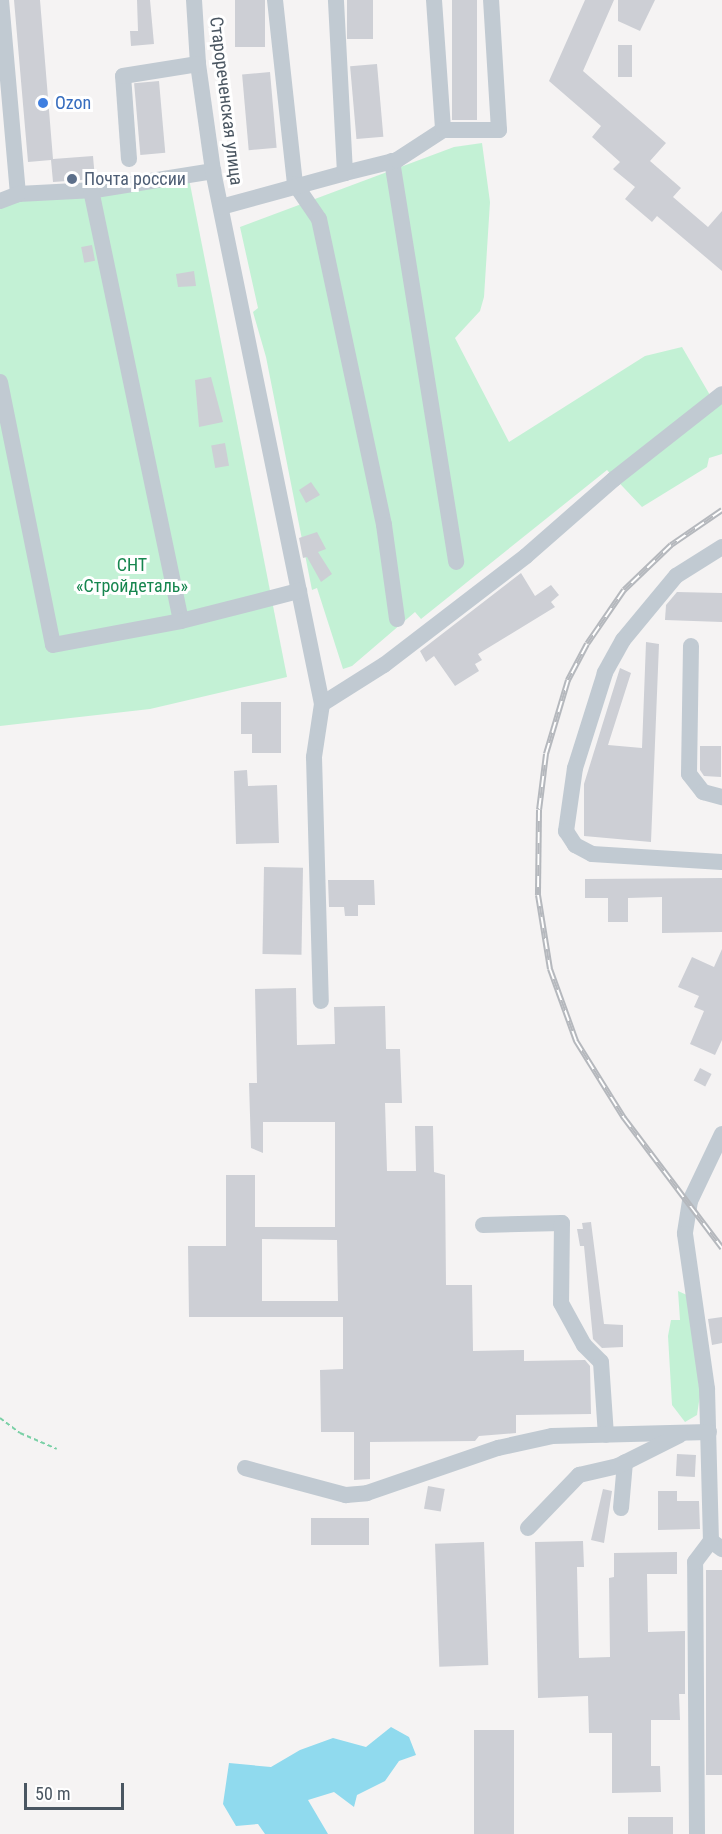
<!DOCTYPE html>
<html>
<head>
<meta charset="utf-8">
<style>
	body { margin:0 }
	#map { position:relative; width:722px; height:1834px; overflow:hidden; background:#f5f3f3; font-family:"Roboto Condensed",sans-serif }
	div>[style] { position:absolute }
	.green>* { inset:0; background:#c3f1d5 }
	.water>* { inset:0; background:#90daee }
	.building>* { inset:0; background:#cdcfd5; transform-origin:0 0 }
	.path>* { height:2px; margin-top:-1px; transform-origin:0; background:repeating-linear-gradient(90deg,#7ad0a6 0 4.5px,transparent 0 7.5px) }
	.minor>* { height:16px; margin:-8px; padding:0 8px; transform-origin:8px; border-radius:8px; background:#c1cad2 }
	.rail>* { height:6px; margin-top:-3px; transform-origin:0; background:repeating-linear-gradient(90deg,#fff 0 11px,#b5b8bd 0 22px); box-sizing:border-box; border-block:2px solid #b5b8bd }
	.dots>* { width:16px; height:16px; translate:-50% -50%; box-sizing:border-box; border:3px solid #fff; border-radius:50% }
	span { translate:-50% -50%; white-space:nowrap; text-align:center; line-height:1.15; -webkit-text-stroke:6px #fff; paint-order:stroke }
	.street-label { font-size:18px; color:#4a5661 }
	.shop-label { font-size:18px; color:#366cbe }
	.left { translate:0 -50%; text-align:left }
	.service-label { font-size:18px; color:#4e5e75 }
	.park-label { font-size:18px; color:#17864f }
	.scale { position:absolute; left:24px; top:1783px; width:100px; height:27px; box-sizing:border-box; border:3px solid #4a5661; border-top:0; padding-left:8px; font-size:18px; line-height:21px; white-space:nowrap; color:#4a5661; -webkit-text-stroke:4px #fff; paint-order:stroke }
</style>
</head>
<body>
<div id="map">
	<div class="green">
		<div style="clip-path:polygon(482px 143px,490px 202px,484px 297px,480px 311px,455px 338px,509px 442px,645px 356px,682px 347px,714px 402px,722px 400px,722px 454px,709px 458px,707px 467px,642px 507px,607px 470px,421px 619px,415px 612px,352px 666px,343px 669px,317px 588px,312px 590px,266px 357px,253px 312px,258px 308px,240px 227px,454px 147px)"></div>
		<div style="clip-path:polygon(189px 179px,287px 677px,150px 709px,0 726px,0 201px)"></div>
		<div style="clip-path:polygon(678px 1291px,689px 1296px,700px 1395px,697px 1415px,685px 1422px,672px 1405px,668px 1336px,671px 1320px,680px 1320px)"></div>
	</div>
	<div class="water">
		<div style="clip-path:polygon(391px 1727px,409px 1737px,416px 1755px,399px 1761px,385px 1781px,357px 1795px,354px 1807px,334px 1792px,308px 1800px,328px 1834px,265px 1834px,258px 1824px,236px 1826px,223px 1804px,229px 1763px,271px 1767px,300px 1750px,333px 1738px,366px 1747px)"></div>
	</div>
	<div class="building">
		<div style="clip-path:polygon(14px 0,40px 0,53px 159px,93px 156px,95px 179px,53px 182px,51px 160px,28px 162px)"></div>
		<div style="clip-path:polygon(137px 0,150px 0,154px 44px,131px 46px,130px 31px,138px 31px)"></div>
		<div style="left:235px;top:0;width:30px;height:47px"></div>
		<div style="left:347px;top:0;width:26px;height:39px"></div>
		<div style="left:452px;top:0;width:25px;height:120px"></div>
		<div style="clip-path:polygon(585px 0,614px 0,583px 71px,666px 143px,650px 161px,681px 188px,673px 197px,708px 227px,722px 211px,722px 271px,657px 216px,652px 222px,625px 199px,635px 187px,613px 169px,620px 162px,592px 137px,601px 126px,549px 81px)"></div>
		<div style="clip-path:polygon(618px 0,655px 0,640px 31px,618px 21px)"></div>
		<div style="left:618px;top:45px;width:14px;height:32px"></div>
		<div style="left:377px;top:64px;width:73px;height:27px;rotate:85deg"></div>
		<div style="left:270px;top:72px;width:76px;height:28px;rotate:85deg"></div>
		<div style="left:159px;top:81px;width:72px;height:25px;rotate:85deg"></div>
		<div style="left:92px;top:245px;width:16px;height:11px;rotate:79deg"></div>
		<div style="clip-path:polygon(194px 271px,196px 286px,178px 287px,176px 274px)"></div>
		<div style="clip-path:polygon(211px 377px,223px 422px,199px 427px,195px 380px)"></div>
		<div style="left:225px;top:443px;width:23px;height:14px;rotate:80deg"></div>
		<div style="clip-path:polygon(311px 482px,320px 495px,306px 503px,299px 490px)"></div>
		<div style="clip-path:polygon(317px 532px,326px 549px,318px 552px,332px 574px,321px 582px,307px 557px,303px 558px,299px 538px)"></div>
		<div style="clip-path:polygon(521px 573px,535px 596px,551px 585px,559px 595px,551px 602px,555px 607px,478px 654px,482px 660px,475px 664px,479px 671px,455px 686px,434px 656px,426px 662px,420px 651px)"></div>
		<div style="clip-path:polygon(677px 592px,722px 593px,722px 622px,665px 620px,666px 605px)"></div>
		<div style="clip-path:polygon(646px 642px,659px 644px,651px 842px,584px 836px,584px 784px,620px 668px,631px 673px,608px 745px,642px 748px)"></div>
		<div style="clip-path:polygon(241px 702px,281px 702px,281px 753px,252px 753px,252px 734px,241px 734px)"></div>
		<div style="clip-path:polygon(700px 746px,721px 746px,721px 777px,704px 776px,700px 770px)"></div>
		<div style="clip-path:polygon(247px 770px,248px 786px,277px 785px,279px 843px,236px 844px,234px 771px)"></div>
		<div style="left:264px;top:867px;width:39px;height:87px;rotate:1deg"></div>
		<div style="clip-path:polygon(722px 878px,722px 932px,662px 933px,662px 897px,628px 898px,628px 922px,608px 922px,608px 898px,585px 898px,585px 879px)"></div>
		<div style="clip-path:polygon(328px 880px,374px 880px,375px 905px,358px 905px,358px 916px,345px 916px,344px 907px,329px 907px)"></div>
		<div style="clip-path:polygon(722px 949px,722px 1040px,715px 1055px,690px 1044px,704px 1011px,694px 1007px,699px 996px,678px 987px,692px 957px,714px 967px)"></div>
		<div style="clip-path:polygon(evenodd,296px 988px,297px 1045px,335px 1044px,334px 1007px,385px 1006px,386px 1049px,400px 1049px,402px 1103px,385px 1103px,387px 1171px,416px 1171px,415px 1126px,433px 1126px,434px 1172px,445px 1175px,446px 1285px,472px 1285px,473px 1351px,524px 1350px,524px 1361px,585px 1360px,590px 1366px,591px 1414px,516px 1415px,516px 1433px,479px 1436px,475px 1441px,370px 1442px,370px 1479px,354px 1480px,354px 1432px,321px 1432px,320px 1370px,343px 1369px,343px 1317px,189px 1317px,188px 1246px,226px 1246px,226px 1175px,255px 1175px,255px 1227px,335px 1227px,335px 1122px,263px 1122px,263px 1153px,251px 1148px,249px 1083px,257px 1083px,255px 989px,296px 988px,262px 1239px,337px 1240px,338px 1301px,262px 1301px,262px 1239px)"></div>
		<div style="left:700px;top:1068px;width:13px;height:14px;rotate:27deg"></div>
		<div style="clip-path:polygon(591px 1222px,604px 1324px,623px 1325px,623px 1347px,602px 1348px,593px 1339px,584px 1246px,580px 1246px,577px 1229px,583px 1229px,582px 1223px)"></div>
		<div style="clip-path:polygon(722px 1317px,722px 1343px,712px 1345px,708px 1319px)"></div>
		<div style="left:677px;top:1454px;width:19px;height:22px;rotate:3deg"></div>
		<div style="left:428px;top:1486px;width:17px;height:23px;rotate:10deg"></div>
		<div style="clip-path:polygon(603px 1489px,612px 1491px,604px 1543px,591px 1540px)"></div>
		<div style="clip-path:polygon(658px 1491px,677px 1491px,677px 1501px,699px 1501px,700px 1529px,658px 1530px)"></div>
		<div style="left:369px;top:1518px;width:27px;height:58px;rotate:90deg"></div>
		<div style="clip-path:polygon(583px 1541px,584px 1567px,577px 1567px,579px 1658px,610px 1657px,609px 1578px,614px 1577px,614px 1553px,677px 1552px,677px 1574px,647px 1574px,648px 1632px,685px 1631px,685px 1694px,679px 1694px,680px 1720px,651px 1720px,651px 1766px,660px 1766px,661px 1792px,612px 1793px,612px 1733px,589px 1733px,588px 1696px,538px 1698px,535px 1542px)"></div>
		<div style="left:484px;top:1542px;width:123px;height:49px;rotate:88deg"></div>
		<div style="left:722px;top:1570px;width:205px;height:16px;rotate:90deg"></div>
		<div style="left:474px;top:1730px;width:40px;height:104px"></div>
		<div style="left:628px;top:1817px;width:45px;height:17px"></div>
	</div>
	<div class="path">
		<div style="left:0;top:1418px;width:25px;rotate:37deg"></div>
		<div style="left:20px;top:1433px;width:40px;rotate:23.4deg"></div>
	</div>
	<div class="minor">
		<div style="left:1px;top:0;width:195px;rotate:85deg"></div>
		<div style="left:18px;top:194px;width:77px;rotate:-3deg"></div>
		<div style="left:95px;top:190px;width:120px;rotate:-9.1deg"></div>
		<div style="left:194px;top:0;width:64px;rotate:86.4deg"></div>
		<div style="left:198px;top:64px;width:108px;rotate:82deg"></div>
		<div style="left:213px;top:171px;width:544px;rotate:78.44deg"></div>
		<div style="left:322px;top:704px;width:54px;rotate:98.6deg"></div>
		<div style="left:314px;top:757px;width:244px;rotate:88.4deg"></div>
		<div style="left:275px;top:0;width:185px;rotate:83.8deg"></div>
		<div style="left:295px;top:184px;width:42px;rotate:55.6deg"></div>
		<div style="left:319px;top:219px;width:313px;rotate:78deg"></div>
		<div style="left:384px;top:525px;width:95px;rotate:82.1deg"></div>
		<div style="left:434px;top:0;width:130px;rotate:86deg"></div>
		<div style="left:129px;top:159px;width:83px;rotate:-94.1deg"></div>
		<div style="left:123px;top:76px;width:76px;rotate:-9.1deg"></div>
		<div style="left:392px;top:161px;width:406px;rotate:80.9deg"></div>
		<div style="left:345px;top:173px;width:54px;rotate:-14deg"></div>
		<div style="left:397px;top:160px;width:55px;rotate:-33.1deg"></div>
		<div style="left:443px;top:130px;width:56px"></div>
		<div style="left:499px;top:130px;width:130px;rotate:-93.5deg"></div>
		<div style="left:91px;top:190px;width:440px;rotate:78.2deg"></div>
		<div style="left:181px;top:621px;width:122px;rotate:-14.3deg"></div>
		<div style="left:0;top:201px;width:19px;rotate:-21deg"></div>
		<div style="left:221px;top:207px;width:129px;rotate:-15.3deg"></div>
		<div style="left:345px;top:173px;width:173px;rotate:-93deg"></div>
		<div style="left:0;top:382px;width:268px;rotate:78.6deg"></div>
		<div style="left:53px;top:645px;width:130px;rotate:-10.6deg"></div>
		<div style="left:722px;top:547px;width:54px;rotate:147.8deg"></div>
		<div style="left:676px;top:576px;width:83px;rotate:129.6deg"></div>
		<div style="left:623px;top:640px;width:38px;rotate:119deg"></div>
		<div style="left:605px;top:673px;width:100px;rotate:107.5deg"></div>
		<div style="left:575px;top:768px;width:64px;rotate:98.1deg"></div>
		<div style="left:566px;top:831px;width:17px;rotate:57deg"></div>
		<div style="left:575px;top:845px;width:19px;rotate:28deg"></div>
		<div style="left:592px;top:854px;width:130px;rotate:3.5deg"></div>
		<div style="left:691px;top:646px;width:128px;rotate:90.9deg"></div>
		<div style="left:689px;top:774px;width:23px;rotate:52deg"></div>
		<div style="left:703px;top:792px;width:20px;rotate:15deg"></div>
		<div style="left:322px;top:704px;width:73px;rotate:-32.2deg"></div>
		<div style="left:384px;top:665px;width:179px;rotate:-37.5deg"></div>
		<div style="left:526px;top:556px;width:117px;rotate:-41.2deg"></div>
		<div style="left:614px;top:479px;width:137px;rotate:-38.2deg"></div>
		<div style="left:722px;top:1134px;width:74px;rotate:115.5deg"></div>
		<div style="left:690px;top:1201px;width:33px;rotate:99deg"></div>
		<div style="left:685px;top:1234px;width:157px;rotate:81.9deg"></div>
		<div style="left:707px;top:1389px;width:152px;rotate:88.5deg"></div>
		<div style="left:711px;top:1541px;width:14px;rotate:36deg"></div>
		<div style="left:483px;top:1225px;width:79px;rotate:-1.5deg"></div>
		<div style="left:562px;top:1223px;width:80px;rotate:90.7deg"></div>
		<div style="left:561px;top:1303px;width:48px;rotate:61.3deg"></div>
		<div style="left:584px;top:1345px;width:24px;rotate:45deg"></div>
		<div style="left:601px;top:1362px;width:73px;rotate:86.1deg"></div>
		<div style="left:245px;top:1468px;width:105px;rotate:15deg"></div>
		<div style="left:346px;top:1495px;width:21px;rotate:-5deg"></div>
		<div style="left:367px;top:1493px;width:139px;rotate:-19deg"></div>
		<div style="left:498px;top:1448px;width:55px;rotate:-12.5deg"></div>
		<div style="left:552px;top:1436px;width:157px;rotate:-1.5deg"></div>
		<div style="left:621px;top:1508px;width:46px;rotate:-85deg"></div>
		<div style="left:528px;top:1528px;width:74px;rotate:-46.1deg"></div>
		<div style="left:579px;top:1475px;width:40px;rotate:-13deg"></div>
		<div style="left:618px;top:1466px;width:69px;rotate:-26.6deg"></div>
		<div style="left:697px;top:1834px;width:272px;rotate:-90.4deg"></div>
		<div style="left:695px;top:1562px;width:26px;rotate:-53deg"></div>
	</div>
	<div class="rail">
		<div style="left:722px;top:510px;width:62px;rotate:145.5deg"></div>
		<div style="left:671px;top:545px;width:65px;rotate:136.2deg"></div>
		<div style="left:624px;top:590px;width:65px;rotate:124.4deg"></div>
		<div style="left:587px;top:644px;width:41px;rotate:117.8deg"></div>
		<div style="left:568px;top:680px;width:77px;rotate:106.6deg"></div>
		<div style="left:546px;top:754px;width:56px;rotate:97.1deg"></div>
		<div style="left:539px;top:810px;width:85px;rotate:90.7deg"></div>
		<div style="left:538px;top:895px;width:75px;rotate:80.8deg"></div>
		<div style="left:550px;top:969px;width:77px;rotate:70.1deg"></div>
		<div style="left:576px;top:1041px;width:91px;rotate:58.1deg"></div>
		<div style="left:624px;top:1118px;width:163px;rotate:53deg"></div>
	</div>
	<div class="dots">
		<div style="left:43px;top:103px;background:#3f7fe0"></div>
		<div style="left:72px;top:179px;background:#5c6f8a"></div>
	</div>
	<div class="street-label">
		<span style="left:226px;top:101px;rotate:83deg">Старореченская улица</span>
	</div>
	<div class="shop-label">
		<span class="left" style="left:55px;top:103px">Ozon</span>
	</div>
	<div class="service-label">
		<span class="left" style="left:84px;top:179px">Почта россии</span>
	</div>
	<div class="park-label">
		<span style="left:132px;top:576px">СНТ<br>«Стройдеталь»</span>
	</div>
	<div class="scale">50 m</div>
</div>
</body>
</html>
